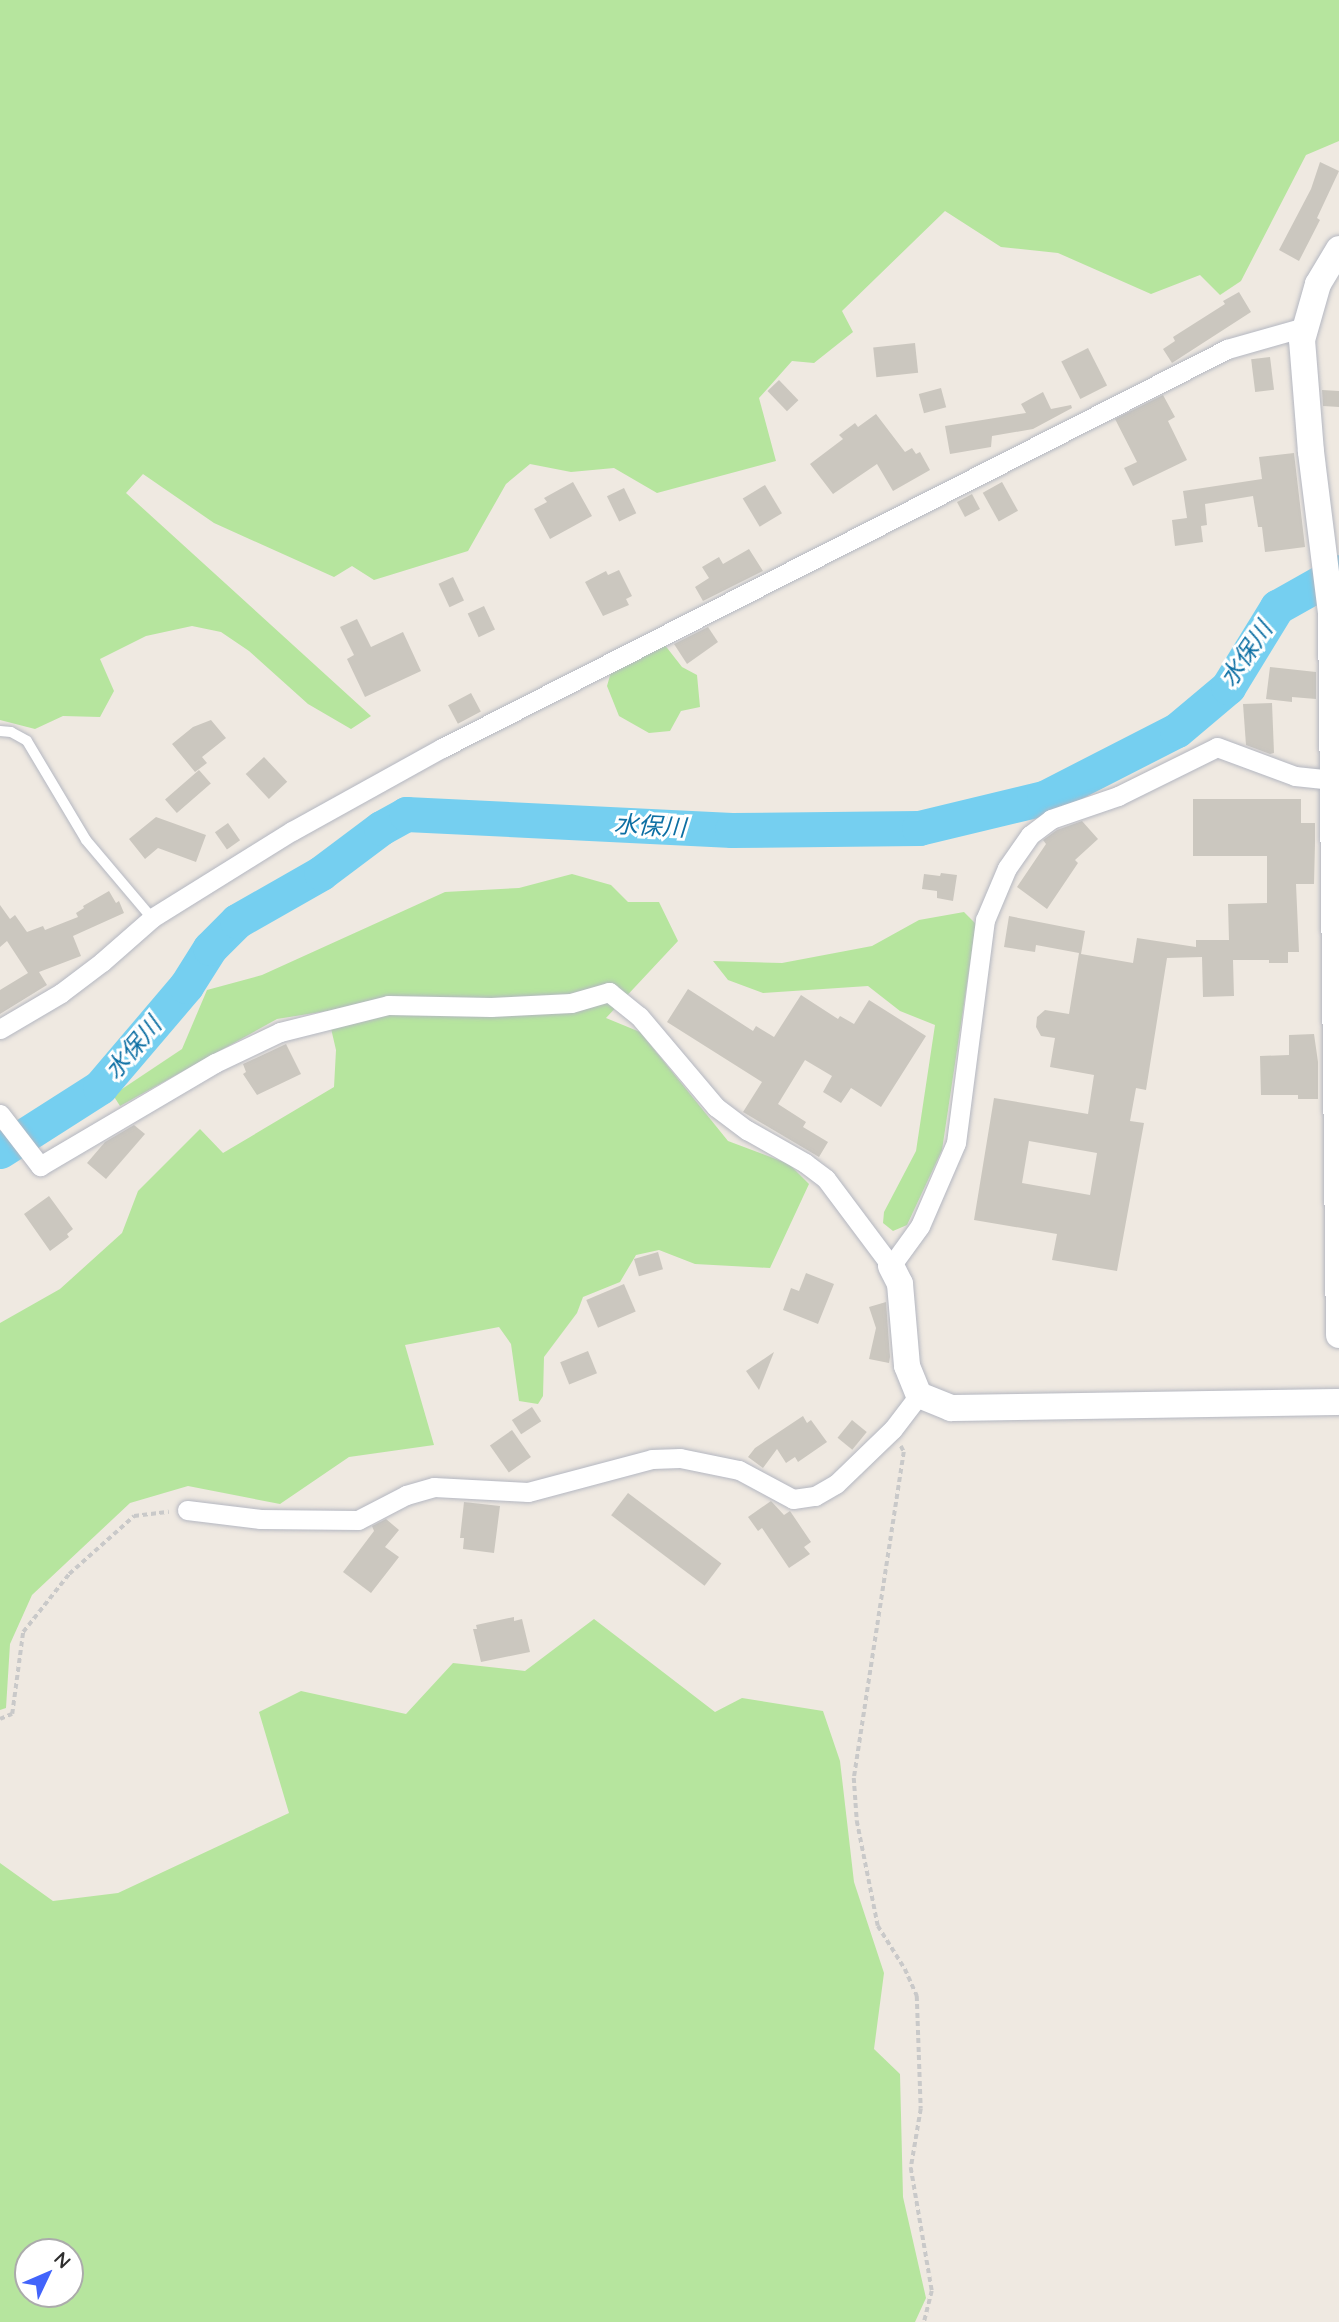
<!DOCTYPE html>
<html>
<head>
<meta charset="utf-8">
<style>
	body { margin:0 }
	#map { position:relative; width:1339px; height:2322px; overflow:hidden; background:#efe9e1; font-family:Quicksand,"Noto Sans JP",sans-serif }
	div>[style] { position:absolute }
	.green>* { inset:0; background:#b6e59e }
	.river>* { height:35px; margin:-17.5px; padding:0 17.5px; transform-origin:17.5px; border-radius:17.5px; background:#75cff0 }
	.building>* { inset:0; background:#cbc7bf; transform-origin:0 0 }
	.path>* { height:3.5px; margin-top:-1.75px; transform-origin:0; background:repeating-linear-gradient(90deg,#c9c9c9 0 5px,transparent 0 8.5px) }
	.roads { filter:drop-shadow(0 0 2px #b4b7c1) drop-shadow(0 0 2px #b4b7c1) }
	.lane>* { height:10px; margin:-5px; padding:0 5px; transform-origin:5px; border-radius:5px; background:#fff }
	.street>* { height:19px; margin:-9.5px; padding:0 9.5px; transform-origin:9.5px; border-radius:9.5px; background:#fff }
	.secondary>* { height:26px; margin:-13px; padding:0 13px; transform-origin:13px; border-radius:13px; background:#fff }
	span { translate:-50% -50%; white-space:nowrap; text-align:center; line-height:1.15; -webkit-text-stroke:6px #fff; paint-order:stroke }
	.water-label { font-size:24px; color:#0d6fa3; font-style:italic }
	.north { position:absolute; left:14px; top:2238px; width:70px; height:70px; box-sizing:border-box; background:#fff; border:2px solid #ababab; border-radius:50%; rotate:46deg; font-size:19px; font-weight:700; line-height:28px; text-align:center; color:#2e2e2e }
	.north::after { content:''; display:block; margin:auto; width:24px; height:32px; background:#4264fb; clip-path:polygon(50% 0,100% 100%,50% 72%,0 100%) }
</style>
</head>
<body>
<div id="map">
	<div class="green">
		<div style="clip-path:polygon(0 0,1339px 0,1339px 141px,1306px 155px,1241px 281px,1220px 295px,1200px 275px,1151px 294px,1058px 253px,1001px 247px,945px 211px,842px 311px,853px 332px,814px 363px,792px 361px,759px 398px,776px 461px,657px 493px,614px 468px,571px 472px,530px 464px,506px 484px,468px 551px,374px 580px,352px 566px,334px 577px,214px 523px,143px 474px,126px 493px,371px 716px,351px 729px,308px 704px,249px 651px,221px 632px,192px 626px,146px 636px,100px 659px,114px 691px,100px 717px,63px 716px,35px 729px,0 720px)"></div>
		<div style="clip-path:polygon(664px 644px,682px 667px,697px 675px,700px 707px,681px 711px,670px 731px,649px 733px,619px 716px,607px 686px,611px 672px)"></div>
		<div style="clip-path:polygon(572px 874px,611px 885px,628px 902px,659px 902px,678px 941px,606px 1018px,640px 1032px,728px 1141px,789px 1164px,809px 1184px,770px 1268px,695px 1264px,659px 1250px,636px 1255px,620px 1282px,583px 1297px,577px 1313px,544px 1357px,543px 1396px,538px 1404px,519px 1401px,511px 1344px,499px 1327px,405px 1345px,434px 1445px,349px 1457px,280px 1504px,188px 1486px,130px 1503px,32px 1595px,10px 1644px,6px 1708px,0 1710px,0 1323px,60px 1289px,122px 1233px,138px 1191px,200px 1129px,223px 1153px,334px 1087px,336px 1050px,327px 1011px,277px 1019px,120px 1106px,113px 1095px,182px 1049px,207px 990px,262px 975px,445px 892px,519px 888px)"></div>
		<div style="clip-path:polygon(964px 912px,976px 924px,942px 1150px,907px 1225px,893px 1231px,883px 1223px,884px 1212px,916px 1151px,935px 1025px,900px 1011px,868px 986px,763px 993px,728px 980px,713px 961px,782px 963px,872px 946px,919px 920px)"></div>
		<div style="clip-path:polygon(evenodd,594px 1619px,715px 1712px,742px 1698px,823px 1711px,840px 1761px,854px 1882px,884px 1973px,874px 2049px,900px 2074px,903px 2197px,926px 2298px,915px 2322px,0 2322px,0 1863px,53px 1901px,118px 1893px,289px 1813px,259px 1712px,301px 1691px,406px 1714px,453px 1663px,525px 1671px,594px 1619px,28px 2252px,70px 2252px,70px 2294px,28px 2294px,28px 2252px)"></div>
	</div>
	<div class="river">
		<div style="left:0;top:1151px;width:119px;rotate:-32.6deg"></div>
		<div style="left:100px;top:1087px;width:133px;rotate:-49.6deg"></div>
		<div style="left:186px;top:986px;width:45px;rotate:-57.7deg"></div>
		<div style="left:210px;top:948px;width:38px;rotate:-45deg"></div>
		<div style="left:237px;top:921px;width:97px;rotate:-29.7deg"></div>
		<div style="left:321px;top:873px;width:75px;rotate:-36.9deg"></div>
		<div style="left:381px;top:828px;width:29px;rotate:-29deg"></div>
		<div style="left:406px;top:814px;width:326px;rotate:2.8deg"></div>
		<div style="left:732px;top:830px;width:187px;rotate:-0.6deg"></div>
		<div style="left:919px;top:828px;width:129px;rotate:-13.5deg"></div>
		<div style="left:1044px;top:798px;width:149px;rotate:-27.1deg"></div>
		<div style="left:1177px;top:730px;width:67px;rotate:-40.1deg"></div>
		<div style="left:1228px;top:687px;width:94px;rotate:-58.5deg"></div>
		<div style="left:1277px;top:607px;width:71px;rotate:-29.4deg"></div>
	</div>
	<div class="building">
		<div style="clip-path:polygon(1320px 162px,1339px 171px,1317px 218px,1320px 220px,1299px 261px,1279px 250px,1311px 189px)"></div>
		<div style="clip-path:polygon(1239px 292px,1251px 312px,1172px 363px,1163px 349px,1175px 341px,1173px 337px,1225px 304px,1223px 301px)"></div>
		<div style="left:915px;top:343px;width:30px;height:42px;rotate:84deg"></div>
		<div style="left:1088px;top:348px;width:42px;height:30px;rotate:63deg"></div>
		<div style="left:1270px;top:357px;width:33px;height:19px;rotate:83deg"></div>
		<div style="left:779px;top:380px;width:28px;height:16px;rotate:46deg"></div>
		<div style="left:941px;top:388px;width:20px;height:23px;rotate:75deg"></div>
		<div style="clip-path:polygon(1322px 390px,1339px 391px,1339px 407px,1323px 406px)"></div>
		<div style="clip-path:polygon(1043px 392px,1051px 409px,1071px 405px,1072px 408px,1033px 429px,992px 436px,991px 447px,950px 454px,945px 426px,1026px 413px,1021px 404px)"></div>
		<div style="clip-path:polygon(1163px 395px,1175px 417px,1168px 421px,1187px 460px,1133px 486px,1124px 468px,1137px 462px,1115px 419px)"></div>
		<div style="clip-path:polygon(876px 414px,905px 452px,912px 448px,916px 454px,920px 452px,930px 470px,893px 491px,877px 464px,833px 494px,810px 464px,843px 439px,839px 435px,855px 423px,858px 427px)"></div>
		<div style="clip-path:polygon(1294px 453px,1305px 547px,1265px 552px,1262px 527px,1258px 527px,1253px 496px,1205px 504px,1207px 525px,1201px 526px,1203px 542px,1175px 546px,1172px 520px,1187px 518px,1183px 491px,1262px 479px,1259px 457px)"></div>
		<div style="clip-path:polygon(573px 482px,592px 516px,550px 539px,534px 509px,547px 502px,544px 498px)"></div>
		<div style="left:1002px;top:482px;width:33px;height:22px;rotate:61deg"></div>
		<div style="left:765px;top:485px;width:33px;height:26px;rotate:59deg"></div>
		<div style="left:624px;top:488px;width:28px;height:19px;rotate:64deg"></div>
		<div style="left:972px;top:494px;width:17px;height:17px;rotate:62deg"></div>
		<div style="clip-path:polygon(749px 549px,763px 571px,703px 601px,695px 587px,709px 578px,702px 567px,719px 557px,723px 564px)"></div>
		<div style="clip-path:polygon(619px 570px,632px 596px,626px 599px,629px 605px,603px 616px,585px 582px,606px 571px,608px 575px)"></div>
		<div style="left:453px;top:577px;width:26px;height:16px;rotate:65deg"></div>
		<div style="left:484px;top:606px;width:26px;height:18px;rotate:65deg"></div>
		<div style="clip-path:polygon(357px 619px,371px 647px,403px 632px,421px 671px,365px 697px,347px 659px,354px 655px,340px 627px)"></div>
		<div style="clip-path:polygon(708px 627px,718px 642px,687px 664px,674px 644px)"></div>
		<div style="clip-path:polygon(1270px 667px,1316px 672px,1316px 699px,1292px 697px,1292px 702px,1266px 699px)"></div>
		<div style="left:471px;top:693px;width:21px;height:26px;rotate:62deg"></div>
		<div style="clip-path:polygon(1272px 703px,1274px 753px,1270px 754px,1246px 745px,1243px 704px)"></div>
		<div style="clip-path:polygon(211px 720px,226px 738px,202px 757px,207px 763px,195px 772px,172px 744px,193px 727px)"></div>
		<div style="left:264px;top:757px;width:34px;height:25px;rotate:47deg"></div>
		<div style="left:199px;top:770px;width:18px;height:45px;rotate:49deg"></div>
		<div style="clip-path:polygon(evenodd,1193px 799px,1301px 799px,1301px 823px,1315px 823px,1315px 843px,1314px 884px,1296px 884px,1299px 952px,1288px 952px,1288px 963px,1269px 963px,1269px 960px,1233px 960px,1234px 996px,1203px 997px,1202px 957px,1167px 958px,1146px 1090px,1136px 1088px,1130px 1121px,1144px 1123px,1117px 1271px,1052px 1260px,1057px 1234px,974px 1220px,994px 1098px,1088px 1114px,1094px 1075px,1050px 1067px,1055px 1038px,1041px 1036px,1036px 1027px,1037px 1017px,1045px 1010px,1069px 1014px,1079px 953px,1036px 945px,1035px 952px,1004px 947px,1009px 916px,1085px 931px,1081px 954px,1133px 963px,1137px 938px,1196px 947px,1196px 940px,1229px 940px,1228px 904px,1267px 903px,1267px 856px,1193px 856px,1193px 799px,1029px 1141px,1097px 1153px,1090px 1195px,1022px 1183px,1029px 1141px)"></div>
		<div style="clip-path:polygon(156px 817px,206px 835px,196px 862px,158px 848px,145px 859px,129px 839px)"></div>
		<div style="clip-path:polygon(1082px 821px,1098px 839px,1075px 860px,1078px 863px,1047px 909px,1017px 887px,1046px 844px,1043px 840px,1057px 830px)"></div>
		<div style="left:228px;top:823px;width:21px;height:16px;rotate:55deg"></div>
		<div style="clip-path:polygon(941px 873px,957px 875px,953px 901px,937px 898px,937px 891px,922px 889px,924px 874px,940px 876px)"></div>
		<div style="clip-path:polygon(109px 891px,116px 903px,119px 901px,124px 913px,73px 936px,81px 956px,39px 972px,47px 985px,0 1014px,0 990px,28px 973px,7px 941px,0 947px,0 905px,10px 919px,15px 915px,27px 932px,43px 926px,45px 930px,78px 917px,76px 913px,84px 908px,83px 906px)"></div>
		<div style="clip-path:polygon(688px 989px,753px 1031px,756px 1026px,774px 1037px,801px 995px,838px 1019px,840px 1016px,854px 1024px,869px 1000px,926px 1036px,881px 1107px,851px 1088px,841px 1103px,823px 1092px,832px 1076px,805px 1060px,778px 1104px,806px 1122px,803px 1127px,828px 1142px,819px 1157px,743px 1112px,762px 1082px,667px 1022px)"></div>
		<div style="clip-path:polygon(1314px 1034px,1318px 1062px,1318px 1099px,1298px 1099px,1298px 1095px,1261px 1095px,1260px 1056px,1289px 1055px,1289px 1035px)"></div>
		<div style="clip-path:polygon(286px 1044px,301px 1074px,257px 1095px,243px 1074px,246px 1072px,243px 1064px)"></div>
		<div style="clip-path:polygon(134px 1125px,145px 1134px,106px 1179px,87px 1163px,105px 1142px)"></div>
		<div style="clip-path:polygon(49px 1196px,73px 1229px,67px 1234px,69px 1237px,50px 1251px,24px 1214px)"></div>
		<div style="left:658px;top:1252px;width:18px;height:25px;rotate:74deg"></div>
		<div style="clip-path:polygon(806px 1273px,834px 1284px,818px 1324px,783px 1310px,791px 1288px,799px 1291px)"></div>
		<div style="left:624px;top:1284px;width:30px;height:41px;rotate:67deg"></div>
		<div style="clip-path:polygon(886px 1302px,890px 1357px,889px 1363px,869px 1359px,876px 1328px,869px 1307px)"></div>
		<div style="left:588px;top:1351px;width:24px;height:30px;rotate:68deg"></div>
		<div style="clip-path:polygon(774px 1352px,759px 1390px,746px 1371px)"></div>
		<div style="left:532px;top:1407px;width:17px;height:24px;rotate:57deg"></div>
		<div style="clip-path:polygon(803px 1416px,807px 1423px,811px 1420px,827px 1442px,798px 1462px,795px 1457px,786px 1463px,777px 1449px,763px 1468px,748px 1457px,755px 1448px)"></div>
		<div style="left:852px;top:1420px;width:19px;height:23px;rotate:39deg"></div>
		<div style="left:512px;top:1430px;width:33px;height:27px;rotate:55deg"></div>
		<div style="left:628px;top:1493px;width:117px;height:28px;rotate:37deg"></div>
		<div style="clip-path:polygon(771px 1501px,784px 1515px,790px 1511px,811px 1542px,804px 1547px,810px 1554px,789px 1568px,762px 1528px,758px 1531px,748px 1517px)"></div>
		<div style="clip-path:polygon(464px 1502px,500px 1506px,494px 1553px,463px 1549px,464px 1538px,460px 1538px)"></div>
		<div style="clip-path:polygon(386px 1519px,399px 1530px,385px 1547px,399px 1557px,371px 1593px,343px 1572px,374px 1531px,372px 1526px)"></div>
		<div style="clip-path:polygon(514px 1617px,514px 1621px,522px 1619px,530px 1652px,481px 1662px,473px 1629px,477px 1629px,476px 1625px)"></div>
	</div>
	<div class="path">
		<div style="left:901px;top:1446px;width:7px;rotate:63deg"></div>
		<div style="left:904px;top:1452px;width:330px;rotate:98.7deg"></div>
		<div style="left:854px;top:1778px;width:43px;rotate:86deg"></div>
		<div style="left:857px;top:1821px;width:107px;rotate:78.7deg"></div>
		<div style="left:878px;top:1926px;width:51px;rotate:57.9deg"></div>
		<div style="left:905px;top:1969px;width:30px;rotate:66deg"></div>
		<div style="left:917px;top:1996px;width:113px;rotate:88deg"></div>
		<div style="left:921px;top:2109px;width:60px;rotate:99.6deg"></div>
		<div style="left:911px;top:2168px;width:125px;rotate:80.3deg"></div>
		<div style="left:932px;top:2291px;width:32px;rotate:104deg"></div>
		<div style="left:0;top:1719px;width:13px;rotate:-23deg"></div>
		<div style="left:12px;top:1714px;width:83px;rotate:-82.4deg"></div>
		<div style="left:23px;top:1632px;width:74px;rotate:-51.6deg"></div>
		<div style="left:69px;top:1574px;width:87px;rotate:-41.7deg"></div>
		<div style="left:134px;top:1516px;width:35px;rotate:-7deg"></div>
	</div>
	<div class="roads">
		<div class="lane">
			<div style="left:0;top:731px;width:11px;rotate:5deg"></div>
			<div style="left:11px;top:732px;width:18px;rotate:29deg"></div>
			<div style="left:27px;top:741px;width:115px;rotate:59.2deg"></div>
			<div style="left:86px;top:840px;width:102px;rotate:49.8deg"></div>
		</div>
		<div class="street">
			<div style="left:0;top:1029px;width:71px;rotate:-30.5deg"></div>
			<div style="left:61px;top:993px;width:51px;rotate:-37.1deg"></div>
			<div style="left:102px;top:962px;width:67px;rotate:-41.3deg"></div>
			<div style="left:152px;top:918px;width:165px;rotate:-31.9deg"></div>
			<div style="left:292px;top:831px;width:171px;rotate:-29deg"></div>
			<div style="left:442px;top:748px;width:881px;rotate:-26.94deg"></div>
			<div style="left:1227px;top:349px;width:81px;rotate:-15.8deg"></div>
			<div style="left:0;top:1114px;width:66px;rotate:52.4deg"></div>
			<div style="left:40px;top:1166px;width:203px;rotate:-30.5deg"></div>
			<div style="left:215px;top:1063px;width:72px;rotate:-25.5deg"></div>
			<div style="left:280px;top:1032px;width:111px;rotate:-14deg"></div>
			<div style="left:388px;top:1005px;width:103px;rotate:1.1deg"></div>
			<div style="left:491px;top:1007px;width:80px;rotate:-2.9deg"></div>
			<div style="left:571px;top:1003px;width:40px;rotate:-16deg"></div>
			<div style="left:609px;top:992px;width:38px;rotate:39deg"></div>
			<div style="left:639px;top:1016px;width:119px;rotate:49.8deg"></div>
			<div style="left:716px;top:1107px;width:39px;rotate:37deg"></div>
			<div style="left:747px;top:1130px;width:67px;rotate:29.6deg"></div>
			<div style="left:805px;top:1163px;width:26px;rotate:37deg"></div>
			<div style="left:826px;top:1179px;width:109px;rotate:53.2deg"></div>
			<div style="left:891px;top:1266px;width:49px;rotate:-54.1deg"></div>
			<div style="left:920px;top:1226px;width:90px;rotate:-66.6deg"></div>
			<div style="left:956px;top:1143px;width:225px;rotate:-82.6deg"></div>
			<div style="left:985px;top:920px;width:56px;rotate:-67.1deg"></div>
			<div style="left:1007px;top:868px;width:40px;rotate:-55.1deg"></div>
			<div style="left:1030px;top:835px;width:26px;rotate:-37deg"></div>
			<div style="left:1051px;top:819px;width:71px;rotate:-18.9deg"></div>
			<div style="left:1118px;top:796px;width:110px;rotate:-26.3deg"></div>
			<div style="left:1217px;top:747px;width:83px;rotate:20.4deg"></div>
			<div style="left:1295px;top:776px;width:38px;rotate:6deg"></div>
			<div style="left:187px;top:1510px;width:74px;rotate:7deg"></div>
			<div style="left:260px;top:1519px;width:98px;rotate:0.6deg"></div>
			<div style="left:358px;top:1520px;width:54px;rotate:-27.5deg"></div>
			<div style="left:406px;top:1495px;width:29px;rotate:-16deg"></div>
			<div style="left:434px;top:1487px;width:94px;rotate:3deg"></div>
			<div style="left:528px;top:1492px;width:128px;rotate:-14.9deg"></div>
			<div style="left:652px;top:1459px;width:28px;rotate:-2deg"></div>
			<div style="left:680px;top:1458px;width:60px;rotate:11.5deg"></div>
			<div style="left:739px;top:1470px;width:61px;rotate:28.2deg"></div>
			<div style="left:793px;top:1499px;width:22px;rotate:-8deg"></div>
			<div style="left:815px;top:1496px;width:24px;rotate:-30deg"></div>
			<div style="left:836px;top:1484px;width:79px;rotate:-44deg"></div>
			<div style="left:893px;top:1429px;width:43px;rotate:-52.6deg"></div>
		</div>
		<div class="secondary">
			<div style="left:1339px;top:249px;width:41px;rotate:121deg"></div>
			<div style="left:1318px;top:284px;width:58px;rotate:105.9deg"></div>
			<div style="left:1302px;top:340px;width:112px;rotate:85.4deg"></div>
			<div style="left:1311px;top:452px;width:162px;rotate:82.9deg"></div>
			<div style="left:1331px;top:613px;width:722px;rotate:89.37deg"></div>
			<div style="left:891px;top:1266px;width:20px;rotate:63deg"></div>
			<div style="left:900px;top:1284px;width:82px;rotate:85.1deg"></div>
			<div style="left:907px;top:1366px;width:31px;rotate:68deg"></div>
			<div style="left:919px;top:1395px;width:35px;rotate:22deg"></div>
			<div style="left:951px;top:1408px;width:388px;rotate:-0.9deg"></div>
		</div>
	</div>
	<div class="water-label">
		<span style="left:1246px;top:654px;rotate:-56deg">水保川</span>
		<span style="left:650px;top:826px;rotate:3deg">水保川</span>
		<span style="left:133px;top:1048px;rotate:-50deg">水保川</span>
	</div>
	<div class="north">N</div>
</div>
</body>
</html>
